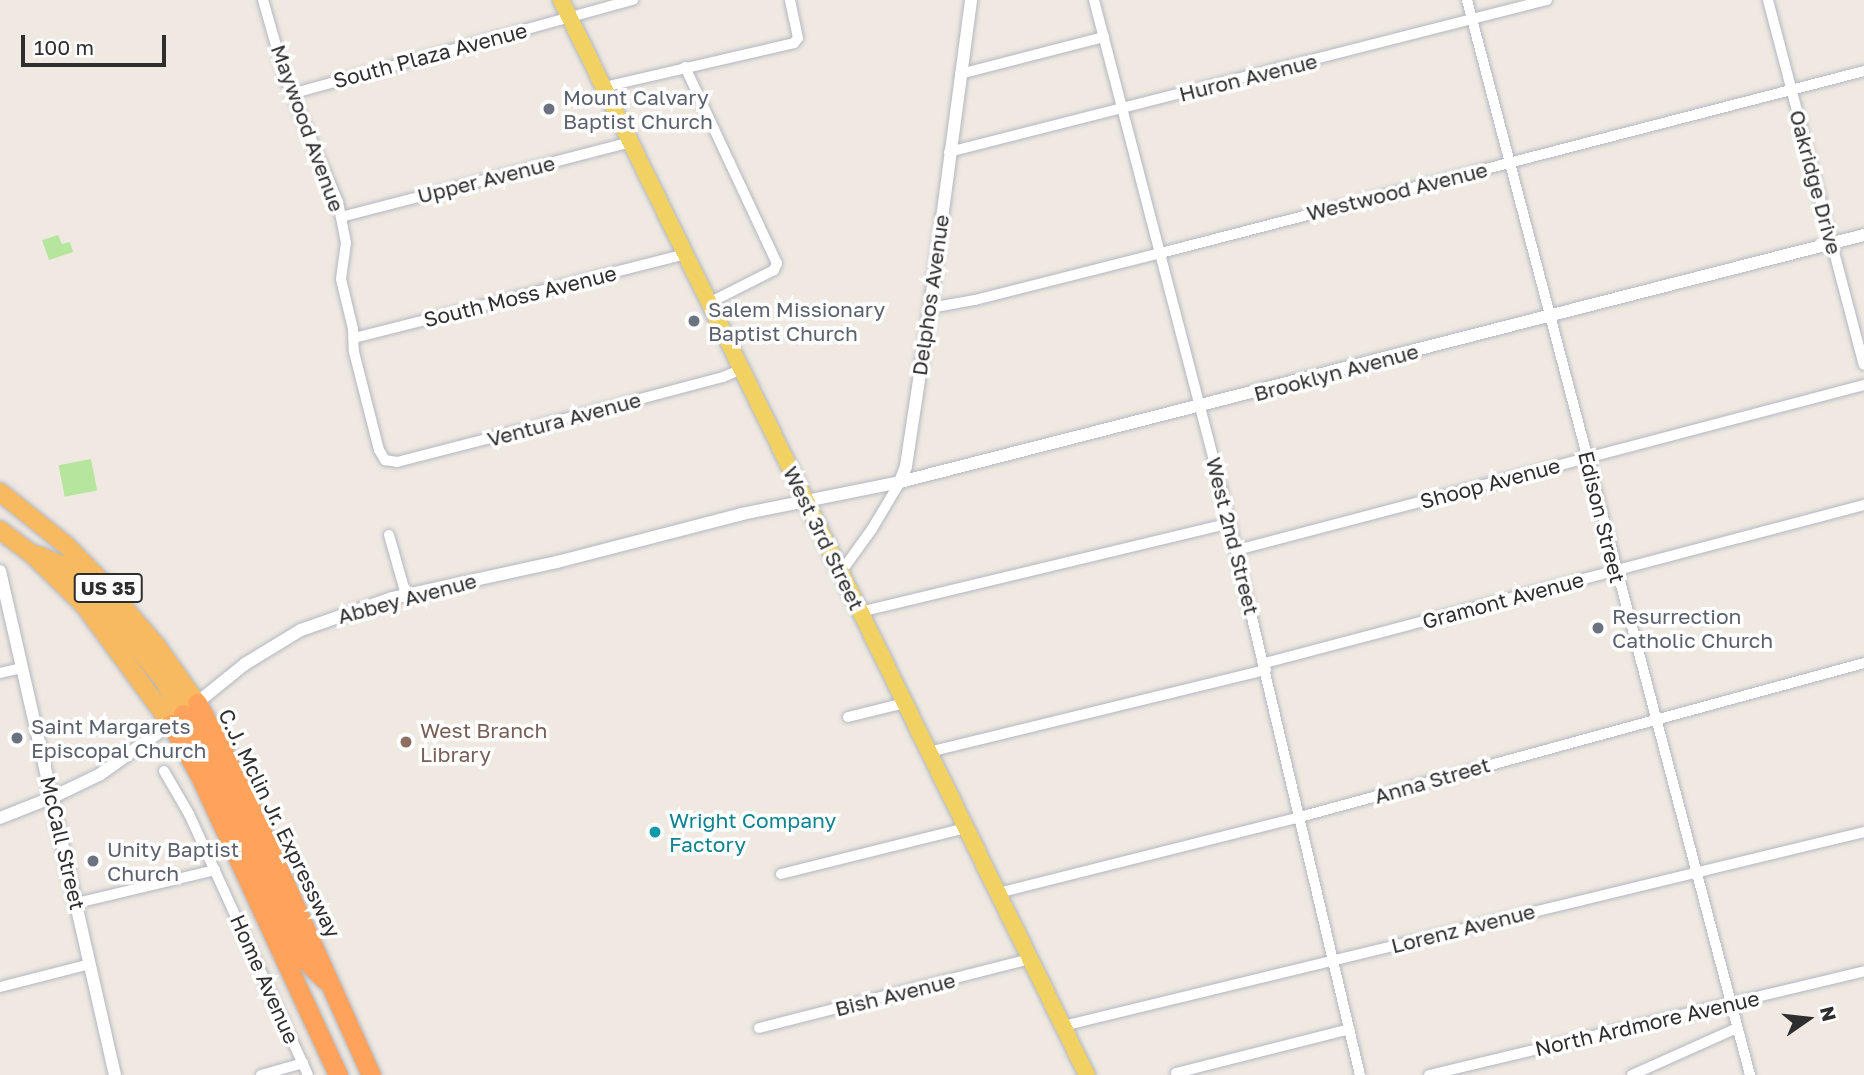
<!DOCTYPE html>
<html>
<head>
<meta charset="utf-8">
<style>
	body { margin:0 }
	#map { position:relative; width:1864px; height:1075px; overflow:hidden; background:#efe9e1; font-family:"Golos Text",sans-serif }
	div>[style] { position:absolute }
	.green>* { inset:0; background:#b6e59e; transform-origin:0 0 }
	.roads { filter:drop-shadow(0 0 2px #b4b7c1) drop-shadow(0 0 2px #b4b7c1) }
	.minor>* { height:10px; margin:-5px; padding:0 5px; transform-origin:5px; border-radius:5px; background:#fff }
	.tertiary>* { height:12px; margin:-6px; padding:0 6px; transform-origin:6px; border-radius:6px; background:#fff }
	.primary>* { height:16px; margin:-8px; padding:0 8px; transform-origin:8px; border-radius:8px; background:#f2d163 }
	.trunk>* { height:18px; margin:-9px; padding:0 9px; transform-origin:9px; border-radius:9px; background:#f8ba60 }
	.motorway>* { height:19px; margin:-9.5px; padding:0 9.5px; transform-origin:9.5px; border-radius:9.5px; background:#ffa35c }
	.dots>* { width:19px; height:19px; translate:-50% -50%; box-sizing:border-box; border:4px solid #fff; border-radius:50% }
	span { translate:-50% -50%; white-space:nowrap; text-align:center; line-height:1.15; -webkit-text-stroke:7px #fff; paint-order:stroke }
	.shield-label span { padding:2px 5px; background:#fff; border:2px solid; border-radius:5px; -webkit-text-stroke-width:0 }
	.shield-label { font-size:19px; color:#2e2e2e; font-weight:700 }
	.street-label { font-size:21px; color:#2e2e2e }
	.worship-label { font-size:21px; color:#5b616d }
	.left { translate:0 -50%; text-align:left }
	.education-label { font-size:21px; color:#785e54 }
	.culture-label { font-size:21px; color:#0d838f }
	.north { position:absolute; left:1773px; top:984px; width:70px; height:70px; -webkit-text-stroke:5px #fff; paint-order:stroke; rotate:76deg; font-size:19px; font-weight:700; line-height:28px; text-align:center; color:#2e2e2e }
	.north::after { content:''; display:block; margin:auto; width:24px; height:32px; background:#2e2e2e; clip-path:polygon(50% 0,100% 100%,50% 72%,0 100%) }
	.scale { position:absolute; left:21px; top:35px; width:145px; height:32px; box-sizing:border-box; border:4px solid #2e2e2e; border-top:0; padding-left:9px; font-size:21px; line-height:24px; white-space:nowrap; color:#2e2e2e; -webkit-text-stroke:5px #fff; paint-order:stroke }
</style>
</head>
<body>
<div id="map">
	<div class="green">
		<div style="clip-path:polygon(58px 235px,62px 244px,70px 242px,73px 252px,49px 260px,42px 240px)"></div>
		<div style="left:91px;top:459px;width:32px;height:33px;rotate:79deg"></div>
	</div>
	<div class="roads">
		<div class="minor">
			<div style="left:263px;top:0;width:83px;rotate:74deg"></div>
			<div style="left:286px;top:80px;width:133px;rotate:66.9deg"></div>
			<div style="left:338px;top:202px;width:42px;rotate:79deg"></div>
			<div style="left:346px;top:243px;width:36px;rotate:98deg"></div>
			<div style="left:341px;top:279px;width:51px;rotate:76.5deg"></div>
			<div style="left:353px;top:329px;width:23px;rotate:88deg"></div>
			<div style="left:354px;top:352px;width:101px;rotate:75.7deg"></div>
			<div style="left:379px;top:450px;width:12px;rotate:59deg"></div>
			<div style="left:385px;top:460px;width:12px;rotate:9deg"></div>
			<div style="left:397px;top:462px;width:157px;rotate:-14.4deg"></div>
			<div style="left:549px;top:423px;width:180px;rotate:-14.8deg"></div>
			<div style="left:723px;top:377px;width:21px;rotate:-23deg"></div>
			<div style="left:1094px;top:0;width:498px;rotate:75.4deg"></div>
			<div style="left:1220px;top:482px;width:609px;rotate:76.72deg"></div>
			<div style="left:1467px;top:0;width:1112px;rotate:75.25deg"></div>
			<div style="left:1768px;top:0;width:377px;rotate:75.3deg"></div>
			<div style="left:685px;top:67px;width:217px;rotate:64.9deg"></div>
			<div style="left:777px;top:263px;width:8px;rotate:113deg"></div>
			<div style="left:774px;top:270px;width:73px;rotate:153.1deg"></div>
			<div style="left:960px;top:74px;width:149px;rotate:-14.4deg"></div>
			<div style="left:604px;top:87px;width:195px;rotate:-13deg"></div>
			<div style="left:794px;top:43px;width:6px;rotate:-51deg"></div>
			<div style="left:798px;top:38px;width:39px;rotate:-102deg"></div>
			<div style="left:291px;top:94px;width:355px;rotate:-15.4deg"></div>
			<div style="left:949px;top:152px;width:617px;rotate:-14.26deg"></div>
			<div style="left:341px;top:217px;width:300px;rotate:-14.5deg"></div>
			<div style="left:930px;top:308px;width:46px;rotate:-10.1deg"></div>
			<div style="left:975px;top:300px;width:192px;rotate:-14.2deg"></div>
			<div style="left:1161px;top:253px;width:726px;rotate:-14.51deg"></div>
			<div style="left:354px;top:338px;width:341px;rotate:-14.2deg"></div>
			<div style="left:389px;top:535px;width:62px;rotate:74.2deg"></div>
			<div style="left:1237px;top:550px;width:648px;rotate:-14.74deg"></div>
			<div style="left:841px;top:572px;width:53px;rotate:-54.2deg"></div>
			<div style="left:872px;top:529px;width:55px;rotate:-59.2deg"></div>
			<div style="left:860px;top:612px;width:381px;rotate:-13.5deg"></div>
			<div style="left:1265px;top:663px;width:619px;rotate:-14.78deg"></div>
			<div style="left:0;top:673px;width:23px;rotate:-13deg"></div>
			<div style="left:848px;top:717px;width:59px;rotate:-13.8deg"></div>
			<div style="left:929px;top:752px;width:347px;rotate:-13.7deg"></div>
			<div style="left:164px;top:771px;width:50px;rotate:59.8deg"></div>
			<div style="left:189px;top:814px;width:287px;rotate:65.5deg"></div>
			<div style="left:781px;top:874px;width:191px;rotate:-14deg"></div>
			<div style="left:998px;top:893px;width:311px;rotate:-14.1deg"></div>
			<div style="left:1300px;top:817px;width:585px;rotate:-15.27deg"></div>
			<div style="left:77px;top:903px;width:142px;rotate:-13.4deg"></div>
			<div style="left:0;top:987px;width:93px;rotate:-14.3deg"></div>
			<div style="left:1063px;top:1026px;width:824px;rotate:-13.61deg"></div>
			<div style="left:759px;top:1028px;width:280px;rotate:-14.3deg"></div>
			<div style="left:1176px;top:1073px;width:179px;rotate:-14.2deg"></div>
			<div style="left:261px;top:1075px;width:44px;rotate:-15.9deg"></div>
			<div style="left:1429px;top:1075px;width:447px;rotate:-13.4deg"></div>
			<div style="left:1632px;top:1075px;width:115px;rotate:-24.1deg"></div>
		</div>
		<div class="tertiary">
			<div style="left:900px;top:482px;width:17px;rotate:-69deg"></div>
			<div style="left:906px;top:466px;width:160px;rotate:-81.4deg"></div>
			<div style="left:930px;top:308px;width:311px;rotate:-82.4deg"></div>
			<div style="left:0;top:571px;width:517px;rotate:77.15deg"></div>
			<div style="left:193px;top:706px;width:67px;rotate:-38.9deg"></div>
			<div style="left:245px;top:664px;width:66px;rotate:-31.3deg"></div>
			<div style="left:301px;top:630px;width:96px;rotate:-19.4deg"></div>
			<div style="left:392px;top:598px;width:169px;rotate:-12.3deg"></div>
			<div style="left:557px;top:562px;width:191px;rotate:-14.5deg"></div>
			<div style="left:742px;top:514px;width:161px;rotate:-11.4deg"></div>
			<div style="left:900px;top:482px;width:995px;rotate:-14.37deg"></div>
			<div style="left:0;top:818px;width:57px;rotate:-21.6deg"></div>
			<div style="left:53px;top:797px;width:51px;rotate:-25.6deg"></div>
			<div style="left:99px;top:775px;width:95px;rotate:-35.5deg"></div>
		</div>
		<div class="primary">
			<div style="left:561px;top:0;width:1197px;rotate:63.93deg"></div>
		</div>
		<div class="trunk">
			<div style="left:0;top:492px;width:85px;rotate:38.8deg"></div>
			<div style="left:66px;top:545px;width:52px;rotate:45.8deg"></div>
			<div style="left:102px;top:582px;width:83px;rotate:49.4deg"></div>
			<div style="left:156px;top:645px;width:71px;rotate:54.7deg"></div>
			<div style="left:0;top:530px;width:39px;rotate:37deg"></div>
			<div style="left:31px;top:553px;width:74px;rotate:44.5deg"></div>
			<div style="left:84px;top:605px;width:147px;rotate:53.8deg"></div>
			<div style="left:38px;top:555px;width:30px;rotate:23deg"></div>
			<div style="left:66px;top:567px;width:52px;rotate:45.8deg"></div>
			<div style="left:102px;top:604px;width:95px;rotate:51deg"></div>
			<div style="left:162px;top:678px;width:42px;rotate:59.7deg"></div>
		</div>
		<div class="motorway">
			<div style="left:197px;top:703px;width:84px;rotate:61.6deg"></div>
			<div style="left:237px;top:777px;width:327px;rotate:65.8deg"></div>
			<div style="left:183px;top:714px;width:60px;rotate:61.3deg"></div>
			<div style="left:212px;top:767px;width:205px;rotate:65.2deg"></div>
			<div style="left:298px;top:953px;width:38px;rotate:45deg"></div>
			<div style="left:171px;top:724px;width:57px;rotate:60.8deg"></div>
			<div style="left:199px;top:774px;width:332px;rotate:65.2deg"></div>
		</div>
	</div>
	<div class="dots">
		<div style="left:549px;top:109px;background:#6b7280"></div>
		<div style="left:694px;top:321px;background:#6b7280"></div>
		<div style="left:1598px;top:628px;background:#6b7280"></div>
		<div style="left:17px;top:738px;background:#6b7280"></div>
		<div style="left:406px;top:742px;background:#8d6e63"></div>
		<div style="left:655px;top:832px;background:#0f9aa8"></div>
		<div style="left:93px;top:861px;background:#6b7280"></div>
	</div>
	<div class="shield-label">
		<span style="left:108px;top:588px">US 35</span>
	</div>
	<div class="street-label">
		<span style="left:430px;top:55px;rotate:-15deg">South Plaza Avenue</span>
		<span style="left:1248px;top:77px;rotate:-14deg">Huron Avenue</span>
		<span style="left:308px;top:128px;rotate:70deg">Maywood Avenue</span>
		<span style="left:486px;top:179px;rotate:-14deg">Upper Avenue</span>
		<span style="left:1816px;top:182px;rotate:75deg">Oakridge Drive</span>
		<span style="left:1397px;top:191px;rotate:-14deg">Westwood Avenue</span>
		<span style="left:930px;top:295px;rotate:-82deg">Delphos Avenue</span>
		<span style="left:520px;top:296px;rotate:-14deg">South Moss Avenue</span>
		<span style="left:1336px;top:372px;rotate:-15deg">Brooklyn Avenue</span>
		<span style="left:564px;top:419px;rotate:-15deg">Ventura Avenue</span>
		<span style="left:1490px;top:483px;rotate:-15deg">Shoop Avenue</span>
		<span style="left:1602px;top:517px;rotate:76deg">Edison Street</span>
		<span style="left:1233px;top:536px;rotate:76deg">West 2nd Street</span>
		<span style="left:824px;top:538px;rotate:64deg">West 3rd Street</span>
		<span style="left:407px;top:598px;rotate:-15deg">Abbey Avenue</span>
		<span style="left:1503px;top:600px;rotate:-15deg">Gramont Avenue</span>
		<span style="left:1432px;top:780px;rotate:-16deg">Anna Street</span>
		<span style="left:280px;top:823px;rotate:64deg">C.J. Mclin Jr. Expressway</span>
		<span style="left:63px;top:843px;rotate:77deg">McCall Street</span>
		<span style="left:1463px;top:928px;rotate:-14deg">Lorenz Avenue</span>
		<span style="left:265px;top:979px;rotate:66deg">Home Avenue</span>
		<span style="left:895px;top:994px;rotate:-14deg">Bish Avenue</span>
		<span style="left:1647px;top:1023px;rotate:-13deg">North Ardmore Avenue</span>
	</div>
	<div class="worship-label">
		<span class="left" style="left:563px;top:109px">Mount Calvary<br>Baptist Church</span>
		<span class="left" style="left:708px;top:321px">Salem Missionary<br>Baptist Church</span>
		<span class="left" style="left:1612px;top:628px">Resurrection<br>Catholic Church</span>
		<span class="left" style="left:31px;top:738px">Saint Margarets<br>Episcopal Church</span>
		<span class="left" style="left:107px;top:861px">Unity Baptist<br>Church</span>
	</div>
	<div class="education-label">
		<span class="left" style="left:420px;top:742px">West Branch<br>Library</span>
	</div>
	<div class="culture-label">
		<span class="left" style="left:669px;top:832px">Wright Company<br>Factory</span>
	</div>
	<div class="north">N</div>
	<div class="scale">100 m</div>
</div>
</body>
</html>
